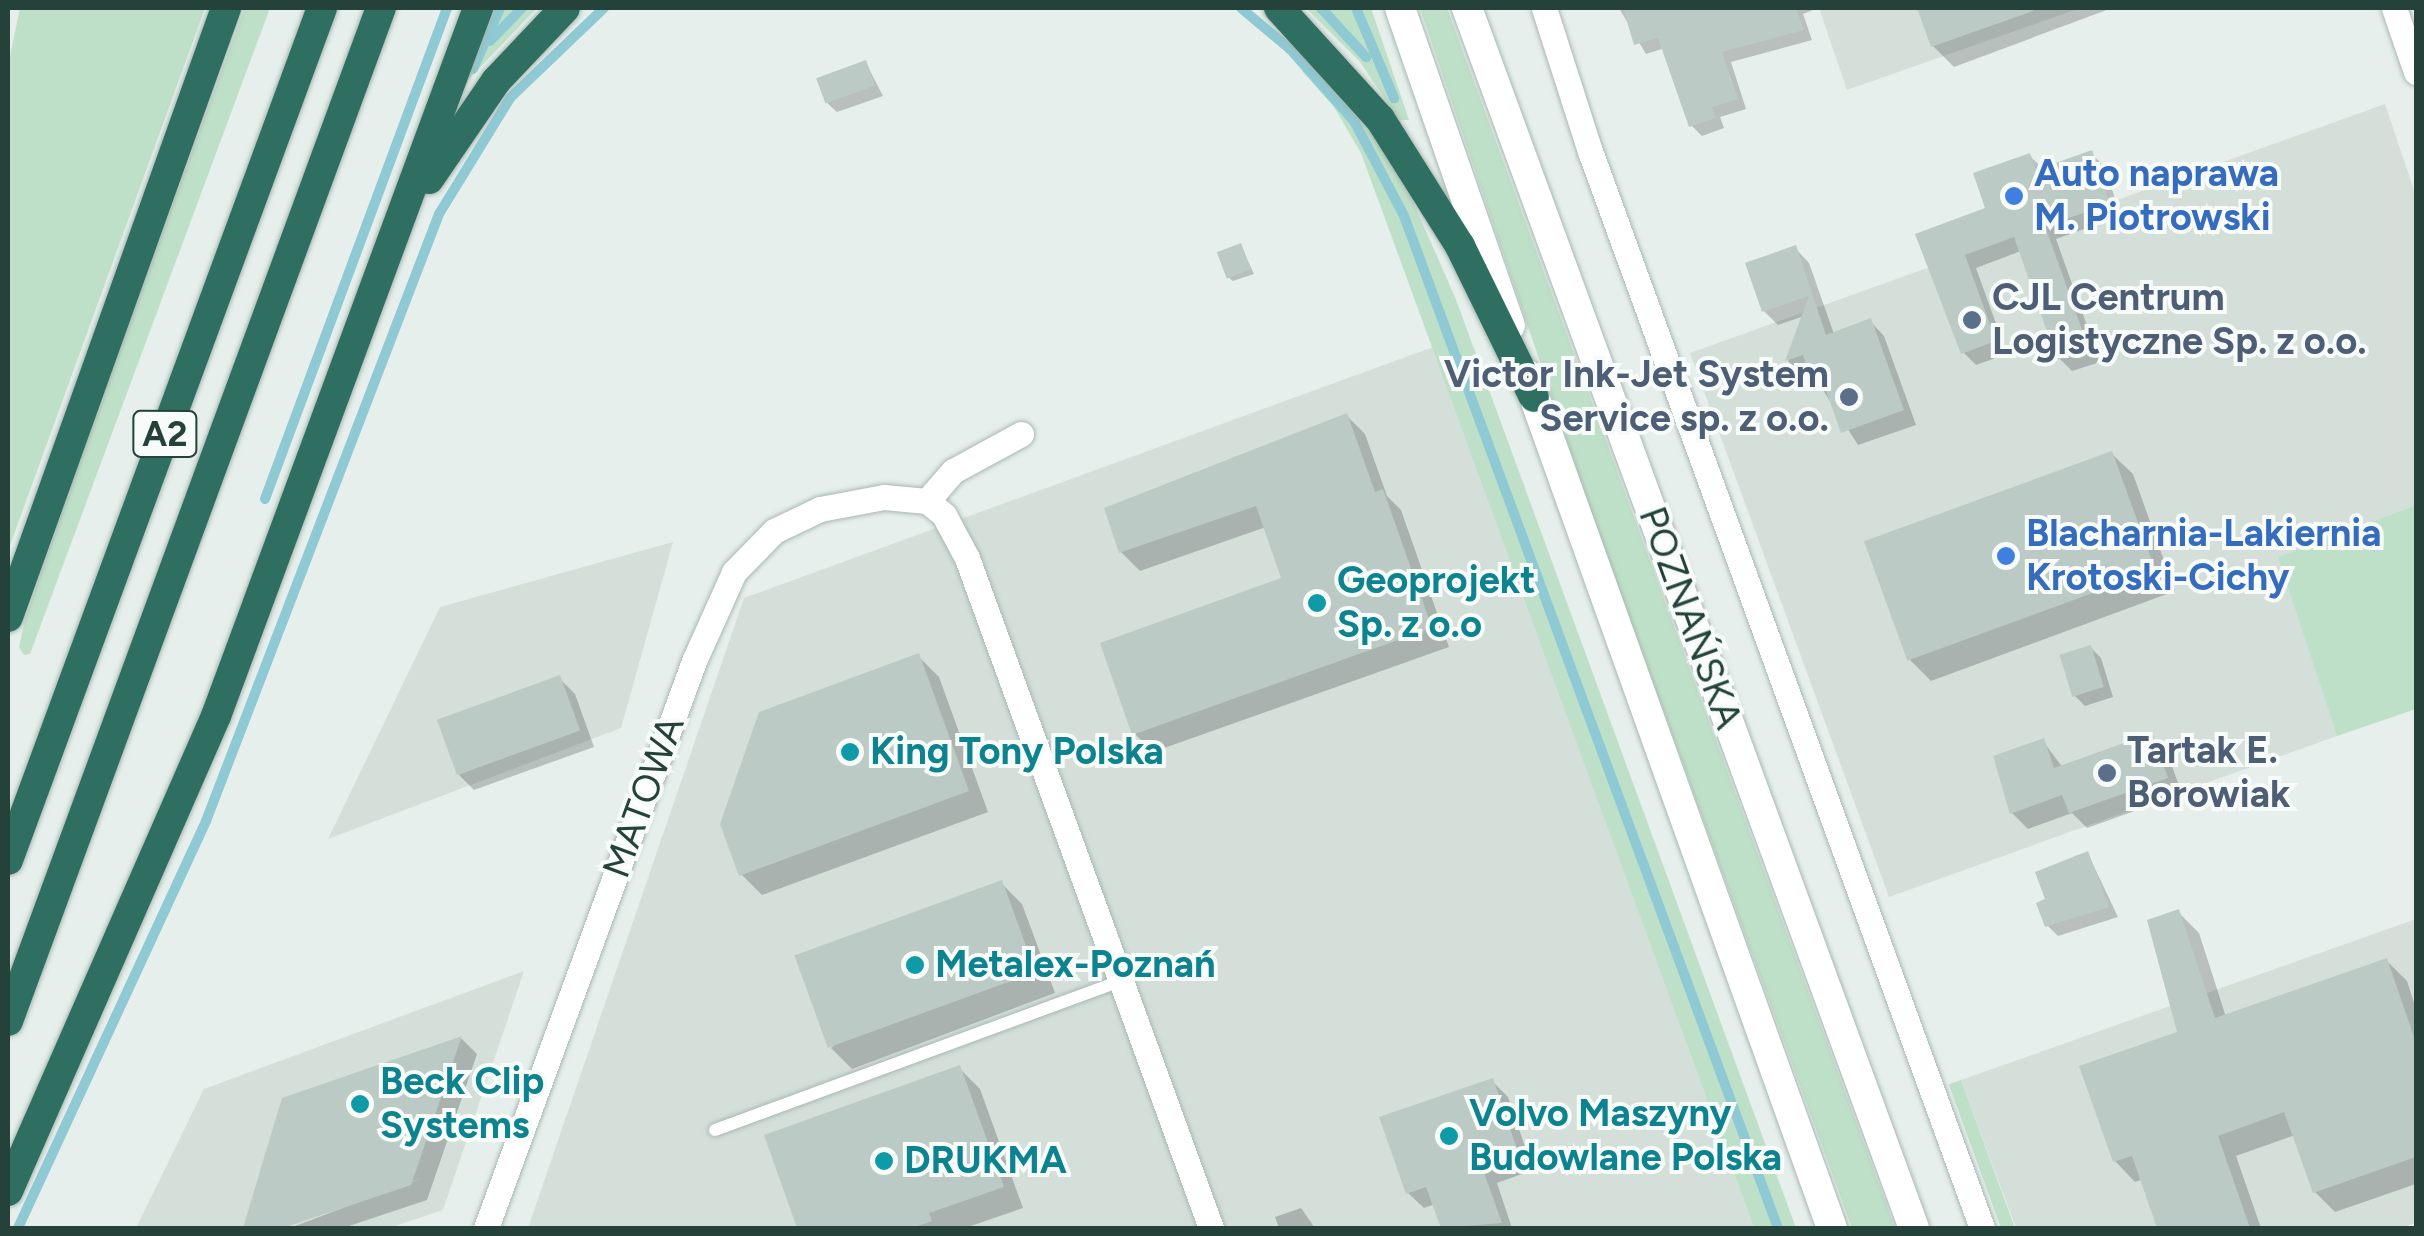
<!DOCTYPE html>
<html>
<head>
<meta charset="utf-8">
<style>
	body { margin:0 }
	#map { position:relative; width:2424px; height:1236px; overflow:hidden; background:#e6efeb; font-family:Figtree,sans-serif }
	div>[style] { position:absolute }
	.built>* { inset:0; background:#d4dfda }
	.green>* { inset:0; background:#bfe0c8; transform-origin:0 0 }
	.shadow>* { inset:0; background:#0003 }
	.stream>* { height:10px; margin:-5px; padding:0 5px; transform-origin:5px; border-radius:5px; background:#8ec9d4 }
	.building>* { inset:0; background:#bbcac4; transform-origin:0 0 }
	.roads { filter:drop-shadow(0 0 2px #a8b8b2) drop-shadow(0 0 2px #a8b8b2) }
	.lane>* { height:12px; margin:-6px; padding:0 6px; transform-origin:6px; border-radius:6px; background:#fff }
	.street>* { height:25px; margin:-12.5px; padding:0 12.5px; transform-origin:12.5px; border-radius:12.5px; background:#fff }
	.secondary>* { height:30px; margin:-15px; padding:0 15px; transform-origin:15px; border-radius:15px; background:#fff }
	.highway>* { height:30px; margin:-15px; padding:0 15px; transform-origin:15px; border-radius:15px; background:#2f6f62 }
	.dots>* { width:28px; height:28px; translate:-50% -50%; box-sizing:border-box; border:5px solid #f7fbf9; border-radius:50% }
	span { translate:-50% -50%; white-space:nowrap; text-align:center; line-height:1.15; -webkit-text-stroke:8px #f7fbf9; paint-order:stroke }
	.shield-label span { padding:2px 8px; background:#f7fbf9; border:2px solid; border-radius:8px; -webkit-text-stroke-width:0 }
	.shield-label { font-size:35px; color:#24423a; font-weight:700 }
	.shop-label { font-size:38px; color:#366cbe; font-weight:700 }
	.left { translate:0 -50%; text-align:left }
	.service-label { font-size:38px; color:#4e5e75; font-weight:700 }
	.right { translate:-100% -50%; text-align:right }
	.culture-label { font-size:38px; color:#0d838f; font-weight:700 }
	.street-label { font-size:38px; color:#24423a }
	.frame { position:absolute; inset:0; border:10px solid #24423a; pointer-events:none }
</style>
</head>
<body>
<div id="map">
	<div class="built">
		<div style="clip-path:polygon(1819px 8px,2080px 8px,1847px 90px)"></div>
		<div style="clip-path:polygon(2385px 104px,2416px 196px,2416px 505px,2279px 557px,2337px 736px,1889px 897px,1690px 353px)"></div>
		<div style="clip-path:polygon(1433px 347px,1754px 1228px,528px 1228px,744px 598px)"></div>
		<div style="clip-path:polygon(673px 542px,621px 728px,328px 839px,440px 607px)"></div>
		<div style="clip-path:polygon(2416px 919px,2416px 1223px,2400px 1228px,2016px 1228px,1961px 1080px)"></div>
		<div style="clip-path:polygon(524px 971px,443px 1210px,389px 1228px,136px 1228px,204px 1089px)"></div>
	</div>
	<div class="green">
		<div style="clip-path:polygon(20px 8px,205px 8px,8px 551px,8px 66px)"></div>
		<div style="clip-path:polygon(245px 8px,270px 8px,30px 654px,24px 655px,19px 647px,25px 620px,94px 417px)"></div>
		<div style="clip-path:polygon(489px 8px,537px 8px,465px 83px)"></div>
		<div style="clip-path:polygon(1306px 8px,1371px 8px,1409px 120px,1399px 120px,1360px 62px)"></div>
		<div style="clip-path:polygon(1420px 8px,1447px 8px,1895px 1228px,1852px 1228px,1588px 503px)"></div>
		<div style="clip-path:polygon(1315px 57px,1362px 113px,1410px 195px,1455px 297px,1796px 1228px,1754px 1228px,1361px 153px,1334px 107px,1302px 71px)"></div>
		<div style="clip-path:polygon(2416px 505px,2416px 709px,2337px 736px,2278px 557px)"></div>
		<div style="left:1961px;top:1080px;width:158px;height:13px;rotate:70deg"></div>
	</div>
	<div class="shadow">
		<div style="clip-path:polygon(1619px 8px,1676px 8px,1677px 13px,1818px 8px,1803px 14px,1812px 40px,1731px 62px,1746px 109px,1720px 117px,1724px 128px,1702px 136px,1692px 126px,1665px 48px,1646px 54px)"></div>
		<div style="clip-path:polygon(1920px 8px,2112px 8px,1954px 67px,1933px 46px)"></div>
		<div style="clip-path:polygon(866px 63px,883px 96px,837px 112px,826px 102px)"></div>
		<div style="clip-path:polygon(2091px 153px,2104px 166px,2121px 216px,2056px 239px,2100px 362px,2072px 371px,2060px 359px,2021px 251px,1976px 268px,2007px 354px,1976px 365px,1963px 352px,1918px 235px,1988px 210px,2030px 156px,2044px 170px)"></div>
		<div style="clip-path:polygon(1241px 246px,1254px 274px,1233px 281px,1228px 277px)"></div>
		<div style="clip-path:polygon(1795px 248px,1809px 263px,1834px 334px,1870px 321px,1884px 336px,1916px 425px,1858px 445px,1811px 371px,1802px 374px,1788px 361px,1804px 316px,1778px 325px,1764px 311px)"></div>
		<div style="clip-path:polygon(1347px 416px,1365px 434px,1387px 496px,1401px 510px,1449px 647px,1153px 752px,1134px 733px,1284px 580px,1266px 527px,1140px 571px,1121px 552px)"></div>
		<div style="clip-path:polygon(2112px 454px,2133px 474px,2175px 591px,1931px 681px,1910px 660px)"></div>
		<div style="clip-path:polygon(2091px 648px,2101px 658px,2113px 697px,2085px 706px,2074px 695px)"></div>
		<div style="clip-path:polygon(918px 656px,939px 677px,988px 812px,762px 895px,741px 874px)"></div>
		<div style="clip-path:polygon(559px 678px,575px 694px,594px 747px,474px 790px,459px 775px)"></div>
		<div style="clip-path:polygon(2151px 736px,2167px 752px,2182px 794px,2087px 828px,2072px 813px,2028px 829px,2012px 813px,2043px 741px,2063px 768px)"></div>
		<div style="clip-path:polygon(2088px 854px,2118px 917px,2058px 936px,2048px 926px,2048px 901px)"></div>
		<div style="clip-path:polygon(1001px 883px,1022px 904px,1055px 993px,852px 1069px,831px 1048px)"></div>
		<div style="clip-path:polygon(2178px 912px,2199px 933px,2226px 1017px,2387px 961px,2407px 981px,2416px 1009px,2416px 1184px,2335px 1212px,2315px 1192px,2295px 1135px,2236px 1156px,2261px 1228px,2160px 1228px,2143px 1179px,2135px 1182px,2115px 1161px,2180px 1033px)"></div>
		<div style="clip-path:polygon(462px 1039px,477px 1054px,427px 1200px,343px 1228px,290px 1228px,422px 1178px,275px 1228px,252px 1228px,249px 1218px,285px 1100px)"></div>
		<div style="clip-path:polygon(959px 1068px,980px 1089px,1023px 1208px,965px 1228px,800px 1228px,767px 1137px)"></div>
		<div style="clip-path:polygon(1492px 1081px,1508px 1097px,1533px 1170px,1497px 1183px,1512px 1228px,1443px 1228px,1435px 1204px,1424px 1208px,1408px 1193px)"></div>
		<div style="clip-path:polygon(1301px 1208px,1315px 1228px,1279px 1228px,1275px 1217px)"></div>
	</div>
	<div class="stream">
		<div style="left:1241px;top:8px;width:64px;rotate:39.9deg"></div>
		<div style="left:1290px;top:49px;width:96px;rotate:48.4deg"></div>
		<div style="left:1354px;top:121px;width:107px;rotate:62.2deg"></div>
		<div style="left:1404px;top:216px;width:1079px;rotate:69.72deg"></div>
		<div style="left:1321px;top:8px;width:67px;rotate:47.4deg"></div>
		<div style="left:1356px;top:8px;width:98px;rotate:67.1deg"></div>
		<div style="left:490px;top:41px;width:46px;rotate:-45.9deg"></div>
		<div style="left:473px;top:69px;width:67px;rotate:-66.1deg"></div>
		<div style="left:265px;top:499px;width:524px;rotate:-69.66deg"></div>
		<div style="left:18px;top:1228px;width:448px;rotate:-65.2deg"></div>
		<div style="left:206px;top:821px;width:650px;rotate:-69deg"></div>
		<div style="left:439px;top:214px;width:136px;rotate:-58.5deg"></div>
		<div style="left:510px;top:98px;width:130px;rotate:-43.8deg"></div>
	</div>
	<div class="building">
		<div style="clip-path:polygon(1623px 8px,1796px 8px,1804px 30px,1722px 52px,1738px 99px,1712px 107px,1716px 118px,1689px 127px,1658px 38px,1634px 45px)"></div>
		<div style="clip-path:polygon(1917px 8px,2032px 8px,2033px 11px,1931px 47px)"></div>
		<div style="left:866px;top:60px;width:27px;height:53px;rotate:70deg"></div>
		<div style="clip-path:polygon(2092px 150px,2110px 204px,2045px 226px,2089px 349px,2057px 360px,2014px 237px,1965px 255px,1996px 341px,1961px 354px,1915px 234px,1985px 208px,1973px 173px,2030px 153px,2036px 170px)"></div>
		<div style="left:1241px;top:243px;width:28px;height:26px;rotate:69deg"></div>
		<div style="clip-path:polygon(1796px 245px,1826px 335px,1871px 318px,1904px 410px,1841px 433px,1822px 379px,1812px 383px,1803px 355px,1785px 361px,1809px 296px,1762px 312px,1745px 263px)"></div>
		<div style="clip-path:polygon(1347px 413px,1375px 492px,1383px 489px,1432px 628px,1132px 735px,1100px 643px,1281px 578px,1256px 506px,1119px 553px,1104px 508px)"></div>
		<div style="left:2112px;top:451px;width:127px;height:264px;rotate:70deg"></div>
		<div style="left:2091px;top:645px;width:44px;height:33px;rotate:73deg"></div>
		<div style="clip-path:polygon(919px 653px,969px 791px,739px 876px,720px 824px,759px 712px)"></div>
		<div style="left:560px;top:675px;width:59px;height:131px;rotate:70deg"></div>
		<div style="clip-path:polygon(2152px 733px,2168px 778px,2069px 813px,2062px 795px,2010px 814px,1993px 756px,2044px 738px,2054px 768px)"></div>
		<div style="clip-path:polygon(2088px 851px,2109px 907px,2045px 927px,2036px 903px,2045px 899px,2035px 872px)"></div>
		<div style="left:1002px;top:880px;width:98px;height:221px;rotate:70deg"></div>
		<div style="clip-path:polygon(2179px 909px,2215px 1018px,2387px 958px,2416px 1043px,2416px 1157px,2313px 1193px,2284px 1112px,2218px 1136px,2250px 1228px,2157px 1228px,2132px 1156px,2113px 1162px,2079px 1066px,2177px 1032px,2147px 920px)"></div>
		<div style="clip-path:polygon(462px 1036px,411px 1185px,283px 1228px,243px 1228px,282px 1098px)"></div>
		<div style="clip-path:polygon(960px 1065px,1004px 1187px,929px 1213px,932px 1221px,912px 1228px,797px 1228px,764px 1135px)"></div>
		<div style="clip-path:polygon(1493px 1078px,1519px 1155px,1482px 1167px,1502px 1223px,1441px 1228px,1426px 1187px,1406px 1194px,1379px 1117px)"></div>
	</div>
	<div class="roads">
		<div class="lane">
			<div style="left:715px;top:1130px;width:432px;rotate:-20.2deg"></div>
		</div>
		<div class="street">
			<div style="left:1544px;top:8px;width:150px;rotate:72.2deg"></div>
			<div style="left:1590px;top:151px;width:1146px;rotate:70deg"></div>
			<div style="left:2394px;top:8px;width:68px;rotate:71deg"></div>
			<div style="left:1021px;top:434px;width:77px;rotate:151.4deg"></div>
			<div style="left:953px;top:471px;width:40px;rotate:131deg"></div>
			<div style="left:927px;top:501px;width:22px;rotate:39deg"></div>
			<div style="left:944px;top:515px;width:49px;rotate:61.9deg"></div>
			<div style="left:967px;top:558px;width:713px;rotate:69.99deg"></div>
			<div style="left:486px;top:1228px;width:604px;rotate:-69.85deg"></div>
			<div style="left:694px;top:661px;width:98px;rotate:-65.8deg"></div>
			<div style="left:734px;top:572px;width:57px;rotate:-45.7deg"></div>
			<div style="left:774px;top:531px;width:51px;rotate:-25.6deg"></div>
			<div style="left:820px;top:509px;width:65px;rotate:-10.6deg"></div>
			<div style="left:884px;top:497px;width:43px;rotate:5.3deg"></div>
		</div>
		<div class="secondary">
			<div style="left:1400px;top:8px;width:336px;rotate:70.9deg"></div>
			<div style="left:1467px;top:8px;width:1299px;rotate:69.88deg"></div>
			<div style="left:1526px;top:374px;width:907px;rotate:70.29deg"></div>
		</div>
		<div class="highway">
			<div style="left:1279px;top:8px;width:150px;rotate:47.7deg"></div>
			<div style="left:1380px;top:119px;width:150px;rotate:57.8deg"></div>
			<div style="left:1460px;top:246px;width:168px;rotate:63.9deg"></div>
			<div style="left:429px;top:179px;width:119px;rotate:-55.6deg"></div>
			<div style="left:496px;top:81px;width:100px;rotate:-46.6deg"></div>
			<div style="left:8px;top:617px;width:647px;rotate:-70.3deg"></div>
			<div style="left:8px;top:860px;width:908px;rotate:-69.77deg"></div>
			<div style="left:8px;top:1021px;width:1079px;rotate:-69.79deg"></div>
			<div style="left:8px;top:1191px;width:519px;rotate:-66.35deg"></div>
			<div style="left:216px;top:716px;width:755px;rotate:-69.69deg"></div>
		</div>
	</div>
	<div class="dots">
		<div style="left:2014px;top:196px;background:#3f7fe0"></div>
		<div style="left:1972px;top:320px;background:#5c6f8a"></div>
		<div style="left:1849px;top:397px;background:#5c6f8a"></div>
		<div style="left:2006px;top:556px;background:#3f7fe0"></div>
		<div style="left:1317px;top:603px;background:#0f9aa8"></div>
		<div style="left:850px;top:752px;background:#0f9aa8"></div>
		<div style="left:2107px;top:773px;background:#5c6f8a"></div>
		<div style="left:915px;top:965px;background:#0f9aa8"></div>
		<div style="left:360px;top:1104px;background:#0f9aa8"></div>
		<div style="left:1449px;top:1136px;background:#0f9aa8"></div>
		<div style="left:884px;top:1161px;background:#0f9aa8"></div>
	</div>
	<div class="shield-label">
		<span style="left:165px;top:434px">A2</span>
	</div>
	<div class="shop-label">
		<span class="left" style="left:2034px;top:196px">Auto naprawa<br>M. Piotrowski</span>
		<span class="left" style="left:2026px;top:556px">Blacharnia-Lakiernia<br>Krotoski-Cichy</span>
	</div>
	<div class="service-label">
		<span class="left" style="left:1992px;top:320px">CJL Centrum<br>Logistyczne Sp. z o.o.</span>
		<span class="right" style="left:1829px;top:397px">Victor Ink-Jet System<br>Service sp. z o.o.</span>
		<span class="left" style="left:2127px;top:773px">Tartak E.<br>Borowiak</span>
	</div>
	<div class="culture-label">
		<span class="left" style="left:1337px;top:603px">Geoprojekt<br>Sp. z o.o</span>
		<span class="left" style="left:870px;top:752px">King Tony Polska</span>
		<span class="left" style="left:935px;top:965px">Metalex-Poznań</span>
		<span class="left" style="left:380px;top:1104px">Beck Clip<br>Systems</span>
		<span class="left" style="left:1469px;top:1136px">Volvo Maszyny<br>Budowlane Polska</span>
		<span class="left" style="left:904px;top:1161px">DRUKMA</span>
	</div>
	<div class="street-label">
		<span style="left:1690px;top:618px;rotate:70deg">POZNAŃSKA</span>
		<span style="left:644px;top:797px;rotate:-70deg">MATOWA</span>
	</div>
	<div class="frame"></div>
</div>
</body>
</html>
